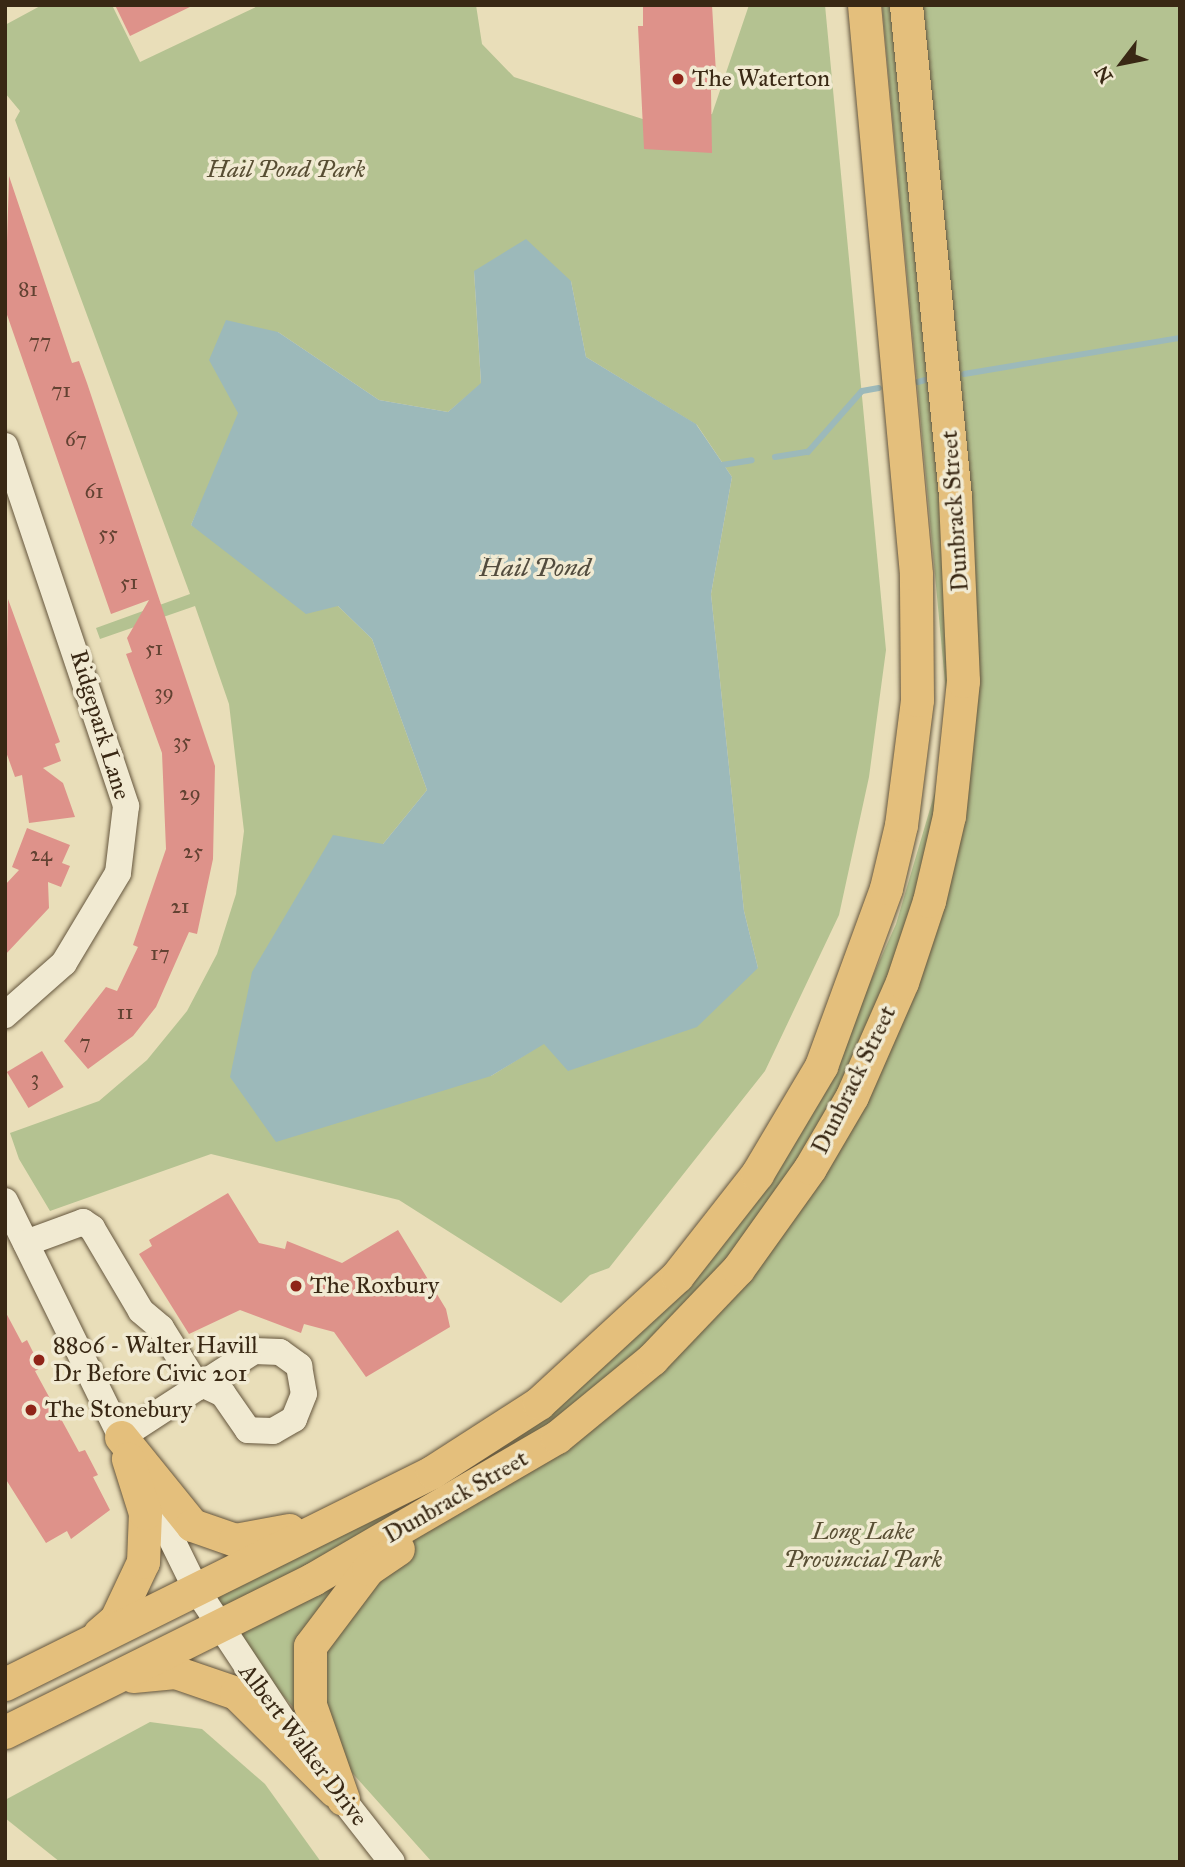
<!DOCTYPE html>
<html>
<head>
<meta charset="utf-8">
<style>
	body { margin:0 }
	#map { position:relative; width:1185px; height:1867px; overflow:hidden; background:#e9deb9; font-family:"IM FELL Great Primer",serif }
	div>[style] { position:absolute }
	.green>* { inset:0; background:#b4c291 }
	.water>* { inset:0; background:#9cb9ba }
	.stream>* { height:6px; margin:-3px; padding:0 3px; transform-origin:3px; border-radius:3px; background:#9cb9ba }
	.building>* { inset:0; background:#de928a; transform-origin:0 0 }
	.roads { filter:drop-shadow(0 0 2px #65563d) drop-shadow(0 0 2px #65563d) }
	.minor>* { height:26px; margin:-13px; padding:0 13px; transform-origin:13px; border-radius:13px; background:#f1ead2 }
	.major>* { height:33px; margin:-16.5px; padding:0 16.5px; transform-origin:16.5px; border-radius:16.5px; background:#e4bf7c }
	.dots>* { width:19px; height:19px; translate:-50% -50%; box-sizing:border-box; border:4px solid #f1ead2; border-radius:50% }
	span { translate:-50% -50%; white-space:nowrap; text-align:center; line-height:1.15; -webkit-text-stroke:7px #f1ead2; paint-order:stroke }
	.number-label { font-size:21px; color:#624232 }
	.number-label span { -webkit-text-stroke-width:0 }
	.poi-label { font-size:24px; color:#392814 }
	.left { translate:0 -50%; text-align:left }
	.park-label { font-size:24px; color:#584e33; font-style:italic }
	.street-label { font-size:24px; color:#392814 }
	.water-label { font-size:26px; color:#524c3e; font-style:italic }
	.frame { position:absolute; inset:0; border:7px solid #392814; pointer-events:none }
	.north { position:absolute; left:1087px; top:28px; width:70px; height:70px; -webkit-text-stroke:5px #f1ead2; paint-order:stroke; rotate:238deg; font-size:19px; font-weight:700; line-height:28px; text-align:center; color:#392814 }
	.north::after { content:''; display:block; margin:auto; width:24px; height:32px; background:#392814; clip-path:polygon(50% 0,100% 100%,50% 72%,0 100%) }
</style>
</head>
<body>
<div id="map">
	<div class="green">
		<div style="clip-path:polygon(evenodd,42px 5px,112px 5px,140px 62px,260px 5px,476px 5px,482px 44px,514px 77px,664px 126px,712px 114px,749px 5px,825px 5px,886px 650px,869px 777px,839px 915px,765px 1071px,609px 1268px,590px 1275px,561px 1303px,399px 1200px,211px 1154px,50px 1211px,19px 1159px,10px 1133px,99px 1101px,147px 1060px,187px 1011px,217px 954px,236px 894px,244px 831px,229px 704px,195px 606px,100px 639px,96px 628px,190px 594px,15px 120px,20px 111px,5px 93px,5px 25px,42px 5px,474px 271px,571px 281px,586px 357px,697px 425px,732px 477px,711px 594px,744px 911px,758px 968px,544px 1043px,491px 1076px,383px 844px,427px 790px,372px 639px,338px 606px,191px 525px,278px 332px,379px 400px,448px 412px,481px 384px,474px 271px)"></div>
		<div style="clip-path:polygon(882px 5px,1180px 5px,1180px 1862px,432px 1862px,200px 1603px,633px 1330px,859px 1007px,896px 924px,935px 792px,947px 704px)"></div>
		<div style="clip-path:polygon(150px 1722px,202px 1729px,265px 1784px,321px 1862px,60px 1862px,5px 1818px,5px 1800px)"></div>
	</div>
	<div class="water">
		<div style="clip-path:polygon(526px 239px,571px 281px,586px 357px,696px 424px,732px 477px,711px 594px,744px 911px,758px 968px,697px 1027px,568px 1071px,544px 1044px,491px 1076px,276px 1142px,230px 1077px,252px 972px,333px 835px,383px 844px,427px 790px,372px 639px,338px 606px,306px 614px,191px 525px,238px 413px,209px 360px,226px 320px,278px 332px,379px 400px,448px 412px,481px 383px,474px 271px)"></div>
	</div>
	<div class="stream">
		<div style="left:964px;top:374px;width:219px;rotate:-9.5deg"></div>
		<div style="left:918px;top:382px;width:7px;rotate:-16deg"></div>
		<div style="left:775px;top:457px;width:33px;rotate:-9deg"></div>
		<div style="left:808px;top:452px;width:81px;rotate:-48.5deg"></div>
		<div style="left:862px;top:391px;width:17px;rotate:-10deg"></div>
		<div style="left:722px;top:465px;width:30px;rotate:-9deg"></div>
	</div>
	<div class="building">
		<div style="clip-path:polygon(115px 5px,194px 5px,130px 36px)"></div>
		<div style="clip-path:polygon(643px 5px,712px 5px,717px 90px,711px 90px,712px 153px,644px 149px,638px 26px,643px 26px)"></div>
		<div style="clip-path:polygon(9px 176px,72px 363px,79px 361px,87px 383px,215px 766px,213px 859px,197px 934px,189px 932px,156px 1007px,133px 1036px,88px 1069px,64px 1041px,106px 987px,117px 991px,138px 947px,133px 945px,166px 849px,162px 753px,126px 654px,132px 652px,127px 638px,149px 600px,111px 614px,5px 309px)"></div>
		<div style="clip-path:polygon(8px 599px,60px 742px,55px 744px,61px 761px,43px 768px,63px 783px,75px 817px,29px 823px,22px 775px,15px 777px,5px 749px)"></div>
		<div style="clip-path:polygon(27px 828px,70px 845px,62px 863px,70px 866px,61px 887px,48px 882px,49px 908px,5px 955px,5px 885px,19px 870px,12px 867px)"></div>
		<div style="left:42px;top:1051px;width:42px;height:41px;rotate:59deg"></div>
		<div style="clip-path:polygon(228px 1193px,259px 1243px,285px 1249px,287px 1241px,342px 1263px,398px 1230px,446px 1309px,450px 1327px,366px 1377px,334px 1332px,304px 1324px,301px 1333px,240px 1310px,189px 1334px,139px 1254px,152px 1246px,149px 1240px)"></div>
		<div style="clip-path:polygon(5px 1311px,22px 1343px,27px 1340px,41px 1368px,35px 1371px,79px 1452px,85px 1450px,98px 1475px,93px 1477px,110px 1510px,71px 1539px,67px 1531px,46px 1543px,5px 1478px)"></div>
	</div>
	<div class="roads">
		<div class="minor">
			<div style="left:5px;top:446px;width:380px;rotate:71.4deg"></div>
			<div style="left:126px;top:806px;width:67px;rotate:96.8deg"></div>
			<div style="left:118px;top:873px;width:105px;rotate:121deg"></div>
			<div style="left:64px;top:963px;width:79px;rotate:138.6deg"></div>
			<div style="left:5px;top:1201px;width:281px;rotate:63.8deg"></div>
			<div style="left:26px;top:1243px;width:61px;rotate:-20.2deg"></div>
			<div style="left:83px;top:1222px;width:11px;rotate:34deg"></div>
			<div style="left:92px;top:1228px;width:96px;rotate:59.4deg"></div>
			<div style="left:141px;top:1311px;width:26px;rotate:40deg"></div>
			<div style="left:161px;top:1328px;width:70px;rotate:57.9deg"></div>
			<div style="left:121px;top:1437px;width:92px;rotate:-33deg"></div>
			<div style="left:198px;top:1387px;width:67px;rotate:-32.7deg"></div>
			<div style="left:254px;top:1351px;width:26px;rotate:2deg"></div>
			<div style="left:280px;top:1352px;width:24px;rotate:36deg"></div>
			<div style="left:299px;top:1366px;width:28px;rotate:80deg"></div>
			<div style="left:304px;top:1394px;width:27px;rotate:112deg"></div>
			<div style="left:294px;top:1419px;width:24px;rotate:150deg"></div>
			<div style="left:273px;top:1431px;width:25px;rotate:-178deg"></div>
			<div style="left:248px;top:1430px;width:44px;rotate:-124.8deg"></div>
			<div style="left:223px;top:1394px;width:23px;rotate:-155deg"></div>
			<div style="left:146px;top:1487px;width:114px;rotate:63.9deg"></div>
			<div style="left:196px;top:1589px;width:167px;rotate:56.5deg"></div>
			<div style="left:330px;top:1783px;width:100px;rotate:51.9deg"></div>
		</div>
		<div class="major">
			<div style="left:121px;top:1437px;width:113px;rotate:51.1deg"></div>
			<div style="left:192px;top:1525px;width:46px;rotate:19.2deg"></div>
			<div style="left:235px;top:1540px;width:55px;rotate:-10.5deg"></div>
			<div style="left:99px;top:1634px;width:23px;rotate:-41deg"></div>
			<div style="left:116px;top:1619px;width:63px;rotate:-64.7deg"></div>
			<div style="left:143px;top:1562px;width:49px;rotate:-87.7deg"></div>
			<div style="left:145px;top:1513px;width:57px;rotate:-107.5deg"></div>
			<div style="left:133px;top:1676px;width:42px;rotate:-5.4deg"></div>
			<div style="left:175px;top:1672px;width:65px;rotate:19deg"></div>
			<div style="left:236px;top:1693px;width:139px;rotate:44.7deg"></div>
			<div style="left:5px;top:1684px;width:477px;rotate:-26.4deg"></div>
			<div style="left:432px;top:1472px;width:127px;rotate:-32.8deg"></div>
			<div style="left:539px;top:1403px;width:188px;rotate:-42.6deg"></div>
			<div style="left:677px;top:1276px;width:130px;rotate:-51.9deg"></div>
			<div style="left:757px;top:1174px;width:126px;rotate:-59.3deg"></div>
			<div style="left:821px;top:1066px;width:189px;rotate:-69.9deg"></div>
			<div style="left:886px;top:888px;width:65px;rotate:-76.6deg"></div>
			<div style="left:901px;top:825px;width:126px;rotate:-82.7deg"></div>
			<div style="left:917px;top:700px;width:126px;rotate:-90.5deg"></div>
			<div style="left:916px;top:574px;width:571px;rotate:-95.22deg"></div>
			<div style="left:5px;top:1732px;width:344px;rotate:-26.4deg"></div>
			<div style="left:313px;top:1579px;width:282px;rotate:-30.2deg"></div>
			<div style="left:557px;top:1437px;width:123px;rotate:-39.4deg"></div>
			<div style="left:652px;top:1359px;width:124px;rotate:-46.3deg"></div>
			<div style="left:738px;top:1269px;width:124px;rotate:-54.5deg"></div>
			<div style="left:810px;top:1168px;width:83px;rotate:-59.7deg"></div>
			<div style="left:852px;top:1096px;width:124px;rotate:-66.3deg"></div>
			<div style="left:902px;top:982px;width:85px;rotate:-71.6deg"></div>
			<div style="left:929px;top:901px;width:87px;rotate:-76.8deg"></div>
			<div style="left:949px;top:816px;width:136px;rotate:-84.1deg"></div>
			<div style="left:963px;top:681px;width:185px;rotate:-92.5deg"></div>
			<div style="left:955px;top:496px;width:493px;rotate:-95.7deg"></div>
			<div style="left:343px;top:1799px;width:100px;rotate:-109.3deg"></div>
			<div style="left:310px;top:1705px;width:59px;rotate:-90deg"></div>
			<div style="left:310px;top:1646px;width:96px;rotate:-53deg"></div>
			<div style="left:368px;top:1569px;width:36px;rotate:-34deg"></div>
		</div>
	</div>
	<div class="dots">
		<div style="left:678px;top:79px;background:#8f2418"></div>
		<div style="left:296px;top:1286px;background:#8f2418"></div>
		<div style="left:39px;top:1360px;background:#8f2418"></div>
		<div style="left:31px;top:1410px;background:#8f2418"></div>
	</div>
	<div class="number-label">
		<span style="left:28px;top:289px">81</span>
		<span style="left:40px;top:341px">77</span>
		<span style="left:61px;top:390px">71</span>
		<span style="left:76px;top:439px">67</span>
		<span style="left:94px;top:491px">61</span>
		<span style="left:108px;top:533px">55</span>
		<span style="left:129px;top:582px">51</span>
		<span style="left:154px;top:648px">51</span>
		<span style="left:164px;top:692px">39</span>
		<span style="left:182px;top:741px">35</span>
		<span style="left:190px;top:793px">29</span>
		<span style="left:193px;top:851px">25</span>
		<span style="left:41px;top:854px">24</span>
		<span style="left:180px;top:906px">21</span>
		<span style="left:160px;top:953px">17</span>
		<span style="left:125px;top:1012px">11</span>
		<span style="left:85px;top:1042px">7</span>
		<span style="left:35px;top:1078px">3</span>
	</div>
	<div class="poi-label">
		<span class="left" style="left:692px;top:79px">The Waterton</span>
		<span class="left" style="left:310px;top:1286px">The Roxbury</span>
		<span class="left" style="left:53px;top:1360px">8806 - Walter Havill<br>Dr Before Civic 201</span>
		<span class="left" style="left:45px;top:1410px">The Stonebury</span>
	</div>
	<div class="park-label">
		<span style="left:286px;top:170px">Hail Pond Park</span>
		<span style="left:863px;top:1546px">Long Lake<br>Provincial Park</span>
	</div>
	<div class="street-label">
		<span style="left:955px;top:511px;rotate:-94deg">Dunbrack Street</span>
		<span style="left:100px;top:725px;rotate:73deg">Ridgepark Lane</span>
		<span style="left:854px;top:1080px;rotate:-64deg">Dunbrack Street</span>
		<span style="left:456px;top:1497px;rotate:-30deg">Dunbrack Street</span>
		<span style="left:303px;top:1745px;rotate:53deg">Albert Walker Drive</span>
	</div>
	<div class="water-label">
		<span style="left:535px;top:568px">Hail Pond</span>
	</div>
	<div class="frame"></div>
	<div class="north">N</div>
</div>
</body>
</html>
